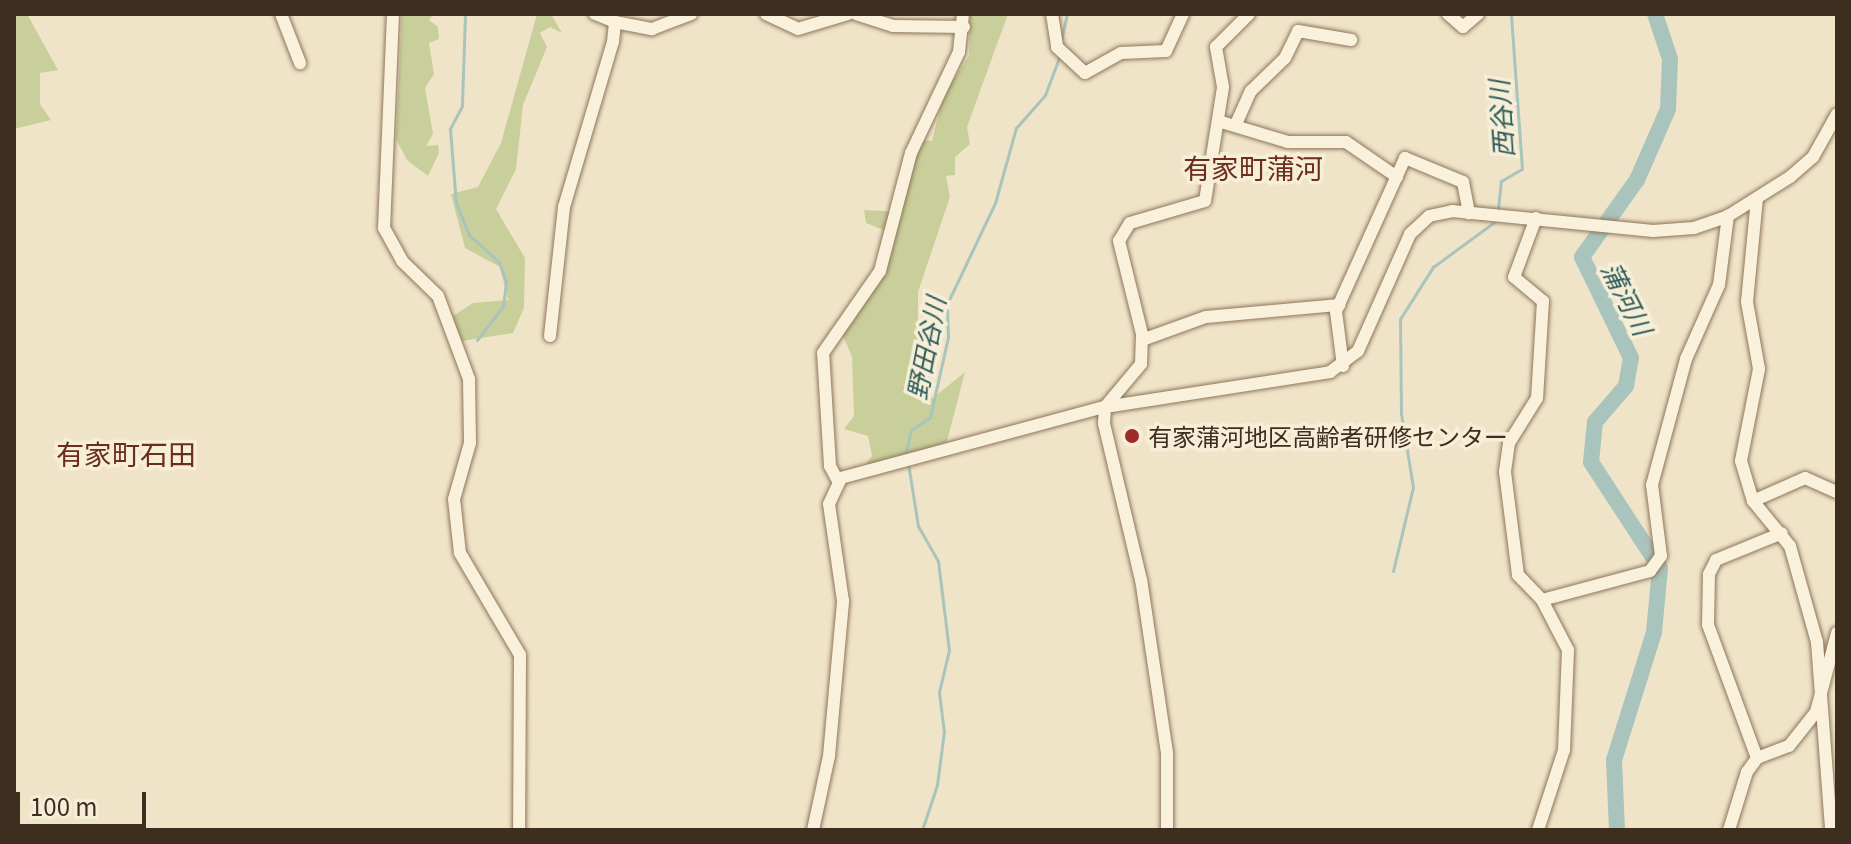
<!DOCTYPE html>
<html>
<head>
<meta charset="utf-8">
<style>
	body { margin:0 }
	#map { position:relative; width:1851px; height:844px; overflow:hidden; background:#f0e4c8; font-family:Georgia,"Noto Sans JP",serif }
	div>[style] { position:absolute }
	.green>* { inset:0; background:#c9cf9b }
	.stream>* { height:3px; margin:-1.5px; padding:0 1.5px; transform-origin:1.5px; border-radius:1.5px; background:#a9c4bc }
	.river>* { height:16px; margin:-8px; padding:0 8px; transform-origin:8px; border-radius:8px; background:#a9c4bc }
	.roads { filter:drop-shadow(0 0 2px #8d765c) drop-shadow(0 0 2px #8d765c) }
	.minor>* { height:12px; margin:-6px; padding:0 6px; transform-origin:6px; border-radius:6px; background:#faf1dc }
	.dots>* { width:22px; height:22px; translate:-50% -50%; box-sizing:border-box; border:4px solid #f7eed8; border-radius:50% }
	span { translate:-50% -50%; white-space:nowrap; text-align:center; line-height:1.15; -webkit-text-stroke:7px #f7eed8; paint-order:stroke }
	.poi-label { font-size:24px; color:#3d2e20 }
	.left { translate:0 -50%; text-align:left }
	.water-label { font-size:26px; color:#2f5d5a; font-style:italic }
	.quarter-label { font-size:28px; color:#6b2e1e }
	.frame { position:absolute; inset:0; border:16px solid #3d2e20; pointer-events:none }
	.scale { position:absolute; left:16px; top:792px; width:130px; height:36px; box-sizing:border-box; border:4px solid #3d2e20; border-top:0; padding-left:10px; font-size:24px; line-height:28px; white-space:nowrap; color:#3d2e20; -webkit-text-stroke:6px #f7eed8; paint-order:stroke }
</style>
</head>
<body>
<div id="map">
	<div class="green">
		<div style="clip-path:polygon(14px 14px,27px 14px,58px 70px,40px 73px,40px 104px,51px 120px,14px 129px)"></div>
		<div style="clip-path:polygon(402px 14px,434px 14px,429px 20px,438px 27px,439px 39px,429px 43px,434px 74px,425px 88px,433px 134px,426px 146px,438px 145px,439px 153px,428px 176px,407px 160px,396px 139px)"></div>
		<div style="clip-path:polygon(537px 14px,551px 14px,562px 33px,550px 27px,540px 33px,547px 47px,523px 105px,516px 169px,496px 209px,525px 258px,524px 308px,513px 333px,462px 341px,453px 316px,473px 303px,508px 300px,500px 267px,465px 248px,451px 194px,478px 187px,501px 143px)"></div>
		<div style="clip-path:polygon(970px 14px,1008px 14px,967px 127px,970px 144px,955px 157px,955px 175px,946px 176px,950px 197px,918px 292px,918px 349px,935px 355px,927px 387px,902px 384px,933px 398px,965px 372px,946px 445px,865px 465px,872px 456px,868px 436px,844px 429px,854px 416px,852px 357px,839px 326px,883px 271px,896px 235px,866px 223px,864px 210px,901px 212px,920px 140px,932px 141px,944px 94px,969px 56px)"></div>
	</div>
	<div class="stream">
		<div style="left:465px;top:14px;width:92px;rotate:91.9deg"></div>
		<div style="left:462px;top:106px;width:26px;rotate:118deg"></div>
		<div style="left:450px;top:129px;width:74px;rotate:85.4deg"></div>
		<div style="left:456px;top:203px;width:35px;rotate:68deg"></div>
		<div style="left:469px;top:235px;width:40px;rotate:42deg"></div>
		<div style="left:499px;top:262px;width:21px;rotate:71deg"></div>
		<div style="left:506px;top:282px;width:24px;rotate:97deg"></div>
		<div style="left:503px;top:306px;width:43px;rotate:127.4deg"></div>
		<div style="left:1061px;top:40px;width:27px;rotate:-77deg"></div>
		<div style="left:1498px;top:209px;width:28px;rotate:-84deg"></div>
		<div style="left:1501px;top:181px;width:24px;rotate:-30deg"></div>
		<div style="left:1522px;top:169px;width:155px;rotate:-94.1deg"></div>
		<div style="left:905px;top:456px;width:27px;rotate:-77deg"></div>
		<div style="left:911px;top:430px;width:23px;rotate:-34deg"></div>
		<div style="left:930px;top:417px;width:82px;rotate:-77.3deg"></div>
		<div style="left:948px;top:337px;width:33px;rotate:-92deg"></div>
		<div style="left:947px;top:304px;width:112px;rotate:-64.6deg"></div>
		<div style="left:995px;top:203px;width:78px;rotate:-74.4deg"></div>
		<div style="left:1016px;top:128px;width:44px;rotate:-48.7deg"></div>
		<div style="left:1045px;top:95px;width:43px;rotate:-69.4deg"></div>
		<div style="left:908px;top:463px;width:64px;rotate:81deg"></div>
		<div style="left:918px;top:526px;width:40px;rotate:60.3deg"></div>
		<div style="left:938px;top:561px;width:90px;rotate:83deg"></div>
		<div style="left:949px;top:650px;width:43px;rotate:103.4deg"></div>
		<div style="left:939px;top:692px;width:39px;rotate:83deg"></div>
		<div style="left:944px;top:731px;width:54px;rotate:97.4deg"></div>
		<div style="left:937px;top:785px;width:47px;rotate:108.4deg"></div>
		<div style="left:1393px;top:571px;width:86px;rotate:-76.6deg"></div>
		<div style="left:1413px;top:487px;width:74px;rotate:-99.3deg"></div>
		<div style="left:1401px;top:414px;width:95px;rotate:-90.6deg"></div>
		<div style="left:1400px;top:319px;width:62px;rotate:-57.6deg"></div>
		<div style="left:1433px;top:267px;width:79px;rotate:-36.3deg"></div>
	</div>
	<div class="river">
		<div style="left:1617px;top:830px;width:70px;rotate:-92.5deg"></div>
		<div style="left:1614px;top:760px;width:134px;rotate:-72.6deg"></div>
		<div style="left:1654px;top:632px;width:64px;rotate:-84.6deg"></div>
		<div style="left:1660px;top:568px;width:126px;rotate:-123.1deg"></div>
		<div style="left:1591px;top:462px;width:40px;rotate:-84.3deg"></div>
		<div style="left:1595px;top:422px;width:48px;rotate:-49.3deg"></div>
		<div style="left:1626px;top:386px;width:28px;rotate:-80deg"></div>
		<div style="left:1631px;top:358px;width:112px;rotate:-115.9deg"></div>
		<div style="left:1582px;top:257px;width:95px;rotate:-54.5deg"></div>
		<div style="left:1637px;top:180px;width:77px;rotate:-66.4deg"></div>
		<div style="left:1668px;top:109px;width:50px;rotate:-87.7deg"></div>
		<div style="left:1670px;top:59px;width:47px;rotate:-108.4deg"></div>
	</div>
	<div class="roads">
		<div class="minor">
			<div style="left:281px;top:14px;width:53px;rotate:68.8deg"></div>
			<div style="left:393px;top:14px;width:214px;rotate:92.4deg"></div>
			<div style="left:384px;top:228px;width:38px;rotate:61deg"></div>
			<div style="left:402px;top:261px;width:50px;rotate:44.2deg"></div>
			<div style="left:438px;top:296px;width:89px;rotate:69.5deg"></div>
			<div style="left:469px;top:379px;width:64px;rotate:89.1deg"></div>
			<div style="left:470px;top:443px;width:58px;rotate:105.9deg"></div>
			<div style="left:454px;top:499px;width:54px;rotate:83.7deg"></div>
			<div style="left:460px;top:553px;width:118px;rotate:59.5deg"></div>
			<div style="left:520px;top:655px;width:175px;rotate:90.3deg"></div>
			<div style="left:766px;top:14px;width:35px;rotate:25deg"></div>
			<div style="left:798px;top:29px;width:52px;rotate:-16.7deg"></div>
			<div style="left:856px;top:14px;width:39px;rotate:18deg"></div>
			<div style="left:893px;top:26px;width:71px;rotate:0.8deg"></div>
			<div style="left:1052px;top:14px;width:33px;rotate:81deg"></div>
			<div style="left:1057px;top:47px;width:38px;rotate:43deg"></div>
			<div style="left:1085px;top:73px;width:41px;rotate:-29.1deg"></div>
			<div style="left:1121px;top:53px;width:45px;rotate:-2.5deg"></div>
			<div style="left:1166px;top:51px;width:41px;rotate:-65.3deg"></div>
			<div style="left:1448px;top:14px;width:20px;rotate:41deg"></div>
			<div style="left:1463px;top:27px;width:20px;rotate:-41deg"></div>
			<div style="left:615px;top:22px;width:38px;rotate:11deg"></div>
			<div style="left:652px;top:29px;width:42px;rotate:-21deg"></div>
			<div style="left:1218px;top:121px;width:73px;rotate:16.7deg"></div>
			<div style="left:1288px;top:142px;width:58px"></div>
			<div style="left:1346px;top:142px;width:62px;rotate:34.5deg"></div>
			<div style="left:1236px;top:124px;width:36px;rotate:-66deg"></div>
			<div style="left:1251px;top:91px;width:47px;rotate:-44.1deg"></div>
			<div style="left:1285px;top:58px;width:30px;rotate:-64deg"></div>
			<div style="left:1298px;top:31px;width:54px;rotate:9.6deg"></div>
			<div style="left:1757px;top:198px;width:104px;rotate:95.5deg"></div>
			<div style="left:1747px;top:302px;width:68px;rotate:79.8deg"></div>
			<div style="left:1759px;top:369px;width:94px;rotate:101.1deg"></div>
			<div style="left:1741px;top:461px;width:42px;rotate:73.3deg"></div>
			<div style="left:1753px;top:501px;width:58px;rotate:50.6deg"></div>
			<div style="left:1790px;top:546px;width:100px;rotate:74.3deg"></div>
			<div style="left:1817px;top:642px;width:189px;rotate:85.7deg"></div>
			<div style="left:1536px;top:218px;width:63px;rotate:110.4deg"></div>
			<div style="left:1514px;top:277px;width:38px;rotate:40deg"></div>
			<div style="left:1543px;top:301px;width:97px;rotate:93.5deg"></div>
			<div style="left:1537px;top:398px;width:53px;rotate:121.9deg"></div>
			<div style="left:1509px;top:443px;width:29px;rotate:98deg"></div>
			<div style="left:1505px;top:472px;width:104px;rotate:82.8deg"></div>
			<div style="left:1518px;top:575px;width:35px;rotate:46deg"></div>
			<div style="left:1542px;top:600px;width:56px;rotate:62.5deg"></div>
			<div style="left:1568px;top:650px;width:100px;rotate:92.3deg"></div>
			<div style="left:1564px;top:750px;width:84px;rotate:108deg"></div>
			<div style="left:550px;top:336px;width:130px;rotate:-83.8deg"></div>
			<div style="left:564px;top:207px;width:172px;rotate:-73.5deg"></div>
			<div style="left:613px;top:42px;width:20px;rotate:-84deg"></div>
			<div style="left:615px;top:22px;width:22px;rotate:-158deg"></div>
			<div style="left:1142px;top:340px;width:68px;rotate:-19.8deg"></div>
			<div style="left:1206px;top:317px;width:134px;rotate:-5.2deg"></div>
			<div style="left:1343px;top:366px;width:55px;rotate:-97.3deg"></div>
			<div style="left:1336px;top:311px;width:168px;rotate:-65.7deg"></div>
			<div style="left:1405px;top:158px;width:63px;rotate:22.5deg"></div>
			<div style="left:1463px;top:182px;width:32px;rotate:79deg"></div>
			<div style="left:838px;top:481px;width:17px;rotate:-118deg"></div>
			<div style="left:830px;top:466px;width:113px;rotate:-93.5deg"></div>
			<div style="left:823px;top:353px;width:100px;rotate:-55.2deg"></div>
			<div style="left:880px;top:271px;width:122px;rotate:-75.3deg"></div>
			<div style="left:911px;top:153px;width:112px;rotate:-64.6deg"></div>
			<div style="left:959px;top:52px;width:38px;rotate:-84deg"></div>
			<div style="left:1753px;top:501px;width:57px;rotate:-23.9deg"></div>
			<div style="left:1805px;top:478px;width:35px;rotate:24deg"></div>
			<div style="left:1542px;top:600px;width:112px;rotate:-15deg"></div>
			<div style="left:1650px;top:571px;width:19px;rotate:-54deg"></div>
			<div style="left:1661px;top:556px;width:72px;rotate:-97.2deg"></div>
			<div style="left:1652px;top:485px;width:131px;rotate:-74.9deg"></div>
			<div style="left:1686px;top:359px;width:81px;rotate:-66deg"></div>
			<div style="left:1719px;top:285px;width:70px;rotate:-82.6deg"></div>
			<div style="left:1757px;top:758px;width:142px;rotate:-110.2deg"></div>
			<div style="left:1708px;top:625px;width:51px;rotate:-88.9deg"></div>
			<div style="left:1709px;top:574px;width:16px;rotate:-63deg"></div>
			<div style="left:1716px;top:560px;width:71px;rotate:-22.2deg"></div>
			<div style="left:813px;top:830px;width:76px;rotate:-77.8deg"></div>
			<div style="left:829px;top:756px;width:156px;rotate:-84.8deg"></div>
			<div style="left:843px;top:601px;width:98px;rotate:-98.2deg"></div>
			<div style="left:829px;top:504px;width:29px;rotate:-65deg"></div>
			<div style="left:841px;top:478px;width:273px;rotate:-15.1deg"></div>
			<div style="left:1105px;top:407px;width:228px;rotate:-8.8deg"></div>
			<div style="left:1330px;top:372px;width:35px;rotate:-37deg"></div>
			<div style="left:1358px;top:351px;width:128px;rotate:-66deg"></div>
			<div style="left:1410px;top:234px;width:26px;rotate:-43deg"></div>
			<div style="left:1429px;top:216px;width:24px;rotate:-12deg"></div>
			<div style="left:1452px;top:211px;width:202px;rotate:5.7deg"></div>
			<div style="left:1653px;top:231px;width:41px;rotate:-4.2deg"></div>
			<div style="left:1694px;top:228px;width:36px;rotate:-19deg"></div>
			<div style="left:1728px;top:216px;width:73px;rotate:-32.2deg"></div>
			<div style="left:1790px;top:177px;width:30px;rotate:-41deg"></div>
			<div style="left:1813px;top:157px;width:49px;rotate:-60.8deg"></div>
			<div style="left:1167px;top:830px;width:77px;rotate:-90deg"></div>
			<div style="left:1167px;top:753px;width:175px;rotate:-98.5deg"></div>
			<div style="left:1141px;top:580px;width:161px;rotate:-103.3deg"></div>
			<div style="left:1104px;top:423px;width:16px;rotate:-86deg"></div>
			<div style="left:1105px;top:407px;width:56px;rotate:-50.1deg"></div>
			<div style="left:1141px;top:364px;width:30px;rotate:-88deg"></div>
			<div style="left:1142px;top:334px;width:96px;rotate:-103.9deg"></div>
			<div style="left:1119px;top:241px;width:21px;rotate:-59deg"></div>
			<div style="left:1130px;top:223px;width:78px;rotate:-16.3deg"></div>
			<div style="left:1205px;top:201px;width:115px;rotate:-81deg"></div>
			<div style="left:1223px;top:87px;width:41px;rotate:-99.9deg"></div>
			<div style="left:1216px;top:47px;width:47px;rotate:-45deg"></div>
			<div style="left:1729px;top:830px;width:61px;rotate:-72.8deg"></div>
			<div style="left:1747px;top:772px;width:17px;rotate:-54deg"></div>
			<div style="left:1757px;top:758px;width:34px;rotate:-21deg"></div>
			<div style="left:1789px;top:746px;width:43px;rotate:-51.5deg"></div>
			<div style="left:1816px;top:712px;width:82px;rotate:-75.1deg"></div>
		</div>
	</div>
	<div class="dots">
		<div style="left:1132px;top:436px;background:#9e2a2b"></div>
	</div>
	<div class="poi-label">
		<span class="left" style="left:1148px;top:436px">有家蒲河地区高齢者研修センター</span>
	</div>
	<div class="water-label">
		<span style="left:1500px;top:119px;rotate:-94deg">西谷川</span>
		<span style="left:1628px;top:298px;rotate:63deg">蒲河川</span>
		<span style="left:925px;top:348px;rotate:-79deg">野田谷川</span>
	</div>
	<div class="quarter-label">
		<span style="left:1253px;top:167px">有家町蒲河</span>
		<span style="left:126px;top:453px">有家町石田</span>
	</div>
	<div class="frame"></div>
	<div class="scale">100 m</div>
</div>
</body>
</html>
